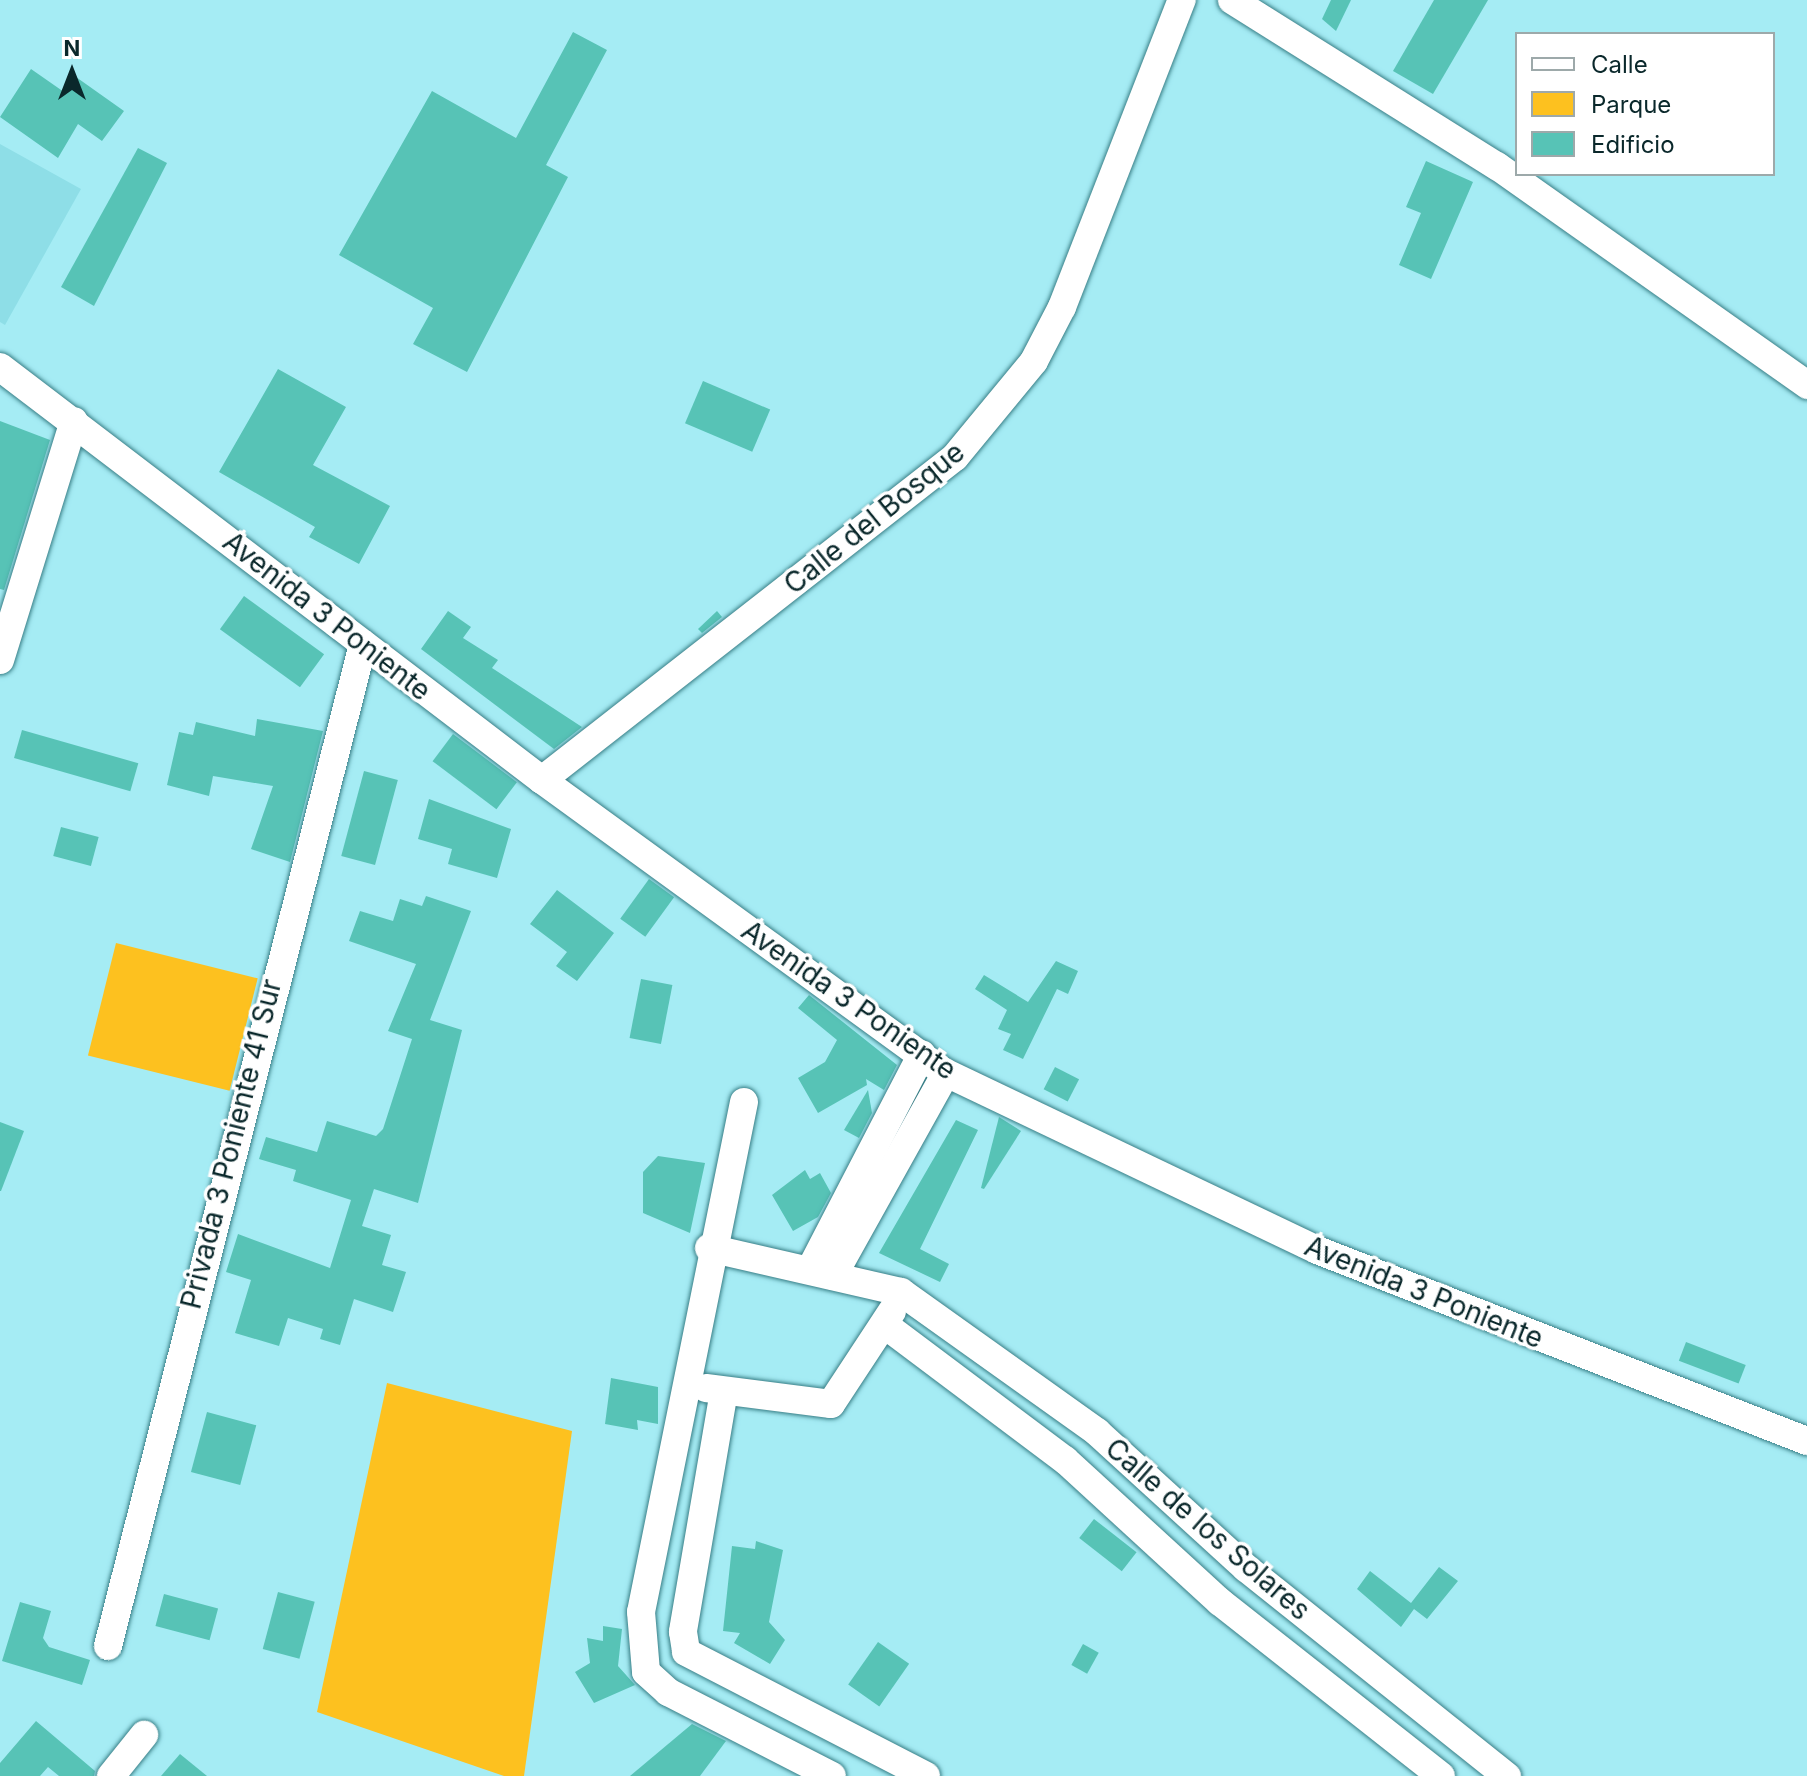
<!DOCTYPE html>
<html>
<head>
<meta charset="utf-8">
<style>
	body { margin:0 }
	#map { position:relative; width:1807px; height:1776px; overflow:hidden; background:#a5ecf4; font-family:Inter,sans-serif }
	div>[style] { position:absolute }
	.built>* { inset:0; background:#8edee7 }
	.green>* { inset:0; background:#fdc11f; transform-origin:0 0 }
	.building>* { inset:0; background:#57c3b6; transform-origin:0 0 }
	.roads { filter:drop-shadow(0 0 2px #387e86) drop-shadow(0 0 2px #387e86) }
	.minor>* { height:28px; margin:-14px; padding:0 14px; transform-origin:14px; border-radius:14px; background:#fff }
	span { translate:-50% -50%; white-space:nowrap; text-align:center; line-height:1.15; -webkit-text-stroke:7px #fff; paint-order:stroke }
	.street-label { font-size:28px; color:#0a282b }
	.legend { position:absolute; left:1515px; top:32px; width:260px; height:144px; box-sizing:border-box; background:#fff; border:2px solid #9da9aa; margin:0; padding:10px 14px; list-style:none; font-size:24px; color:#0a282b }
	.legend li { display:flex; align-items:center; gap:16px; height:40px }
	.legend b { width:40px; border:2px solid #9da9aa }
	.north { position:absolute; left:32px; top:32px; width:80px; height:80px; -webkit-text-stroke:6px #fff; paint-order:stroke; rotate:0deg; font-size:22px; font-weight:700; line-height:32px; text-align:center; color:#0a282b }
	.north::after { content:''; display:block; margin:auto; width:28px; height:36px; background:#0a282b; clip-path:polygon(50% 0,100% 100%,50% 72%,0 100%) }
</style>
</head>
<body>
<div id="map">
	<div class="built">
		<div style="clip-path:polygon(0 144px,81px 189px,5px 325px,0 322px)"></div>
	</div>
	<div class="green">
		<div style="left:116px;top:943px;width:146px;height:116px;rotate:14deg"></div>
		<div style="clip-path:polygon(387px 1383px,572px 1431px,524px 1776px,504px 1776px,317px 1712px)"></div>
	</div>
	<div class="building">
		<div style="clip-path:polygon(1331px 0,1351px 0,1336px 31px,1322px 19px)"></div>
		<div style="clip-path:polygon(1434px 0,1488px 0,1433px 94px,1393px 71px)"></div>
		<div style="clip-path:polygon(573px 32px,607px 50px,546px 165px,568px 177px,467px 372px,413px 344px,433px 308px,339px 255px,432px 91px,516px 138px)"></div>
		<div style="clip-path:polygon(31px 69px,64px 92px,76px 77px,124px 111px,102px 141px,78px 124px,58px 158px,0 117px)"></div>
		<div style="clip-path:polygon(138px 148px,167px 163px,94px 306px,61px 287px)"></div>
		<div style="clip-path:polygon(1426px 161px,1473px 182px,1431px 279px,1399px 265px,1421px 213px,1406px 207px)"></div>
		<div style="clip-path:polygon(278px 369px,346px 407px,313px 465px,390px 506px,359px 564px,309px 537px,315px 527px,219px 472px)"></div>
		<div style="left:703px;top:381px;width:73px;height:46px;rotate:23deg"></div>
		<div style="clip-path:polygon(0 421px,50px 440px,4px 590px,0 589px)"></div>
		<div style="left:244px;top:596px;width:99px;height:41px;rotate:36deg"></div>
		<div style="clip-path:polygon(448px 611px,471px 627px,463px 638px,498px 660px,492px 668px,582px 727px,554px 749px,421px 649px)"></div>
		<div style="clip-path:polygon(717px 611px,722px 617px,702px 633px,698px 629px)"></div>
		<div style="clip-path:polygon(257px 719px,323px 731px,290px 862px,251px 849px,273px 786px,213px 776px,209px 796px,167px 785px,179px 732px,193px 735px,196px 722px,255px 736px)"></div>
		<div style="left:22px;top:730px;width:121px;height:29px;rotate:16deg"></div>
		<div style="left:453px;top:734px;width:80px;height:34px;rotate:37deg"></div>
		<div style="left:364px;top:771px;width:35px;height:88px;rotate:15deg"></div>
		<div style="clip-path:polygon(429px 799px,511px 829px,497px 878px,448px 864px,452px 849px,418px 839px)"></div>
		<div style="left:61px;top:827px;width:39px;height:30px;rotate:15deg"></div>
		<div style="left:649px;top:879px;width:31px;height:49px;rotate:36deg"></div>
		<div style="clip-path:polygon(557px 890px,614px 933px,577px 981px,556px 966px,567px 952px,530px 924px)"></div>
		<div style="clip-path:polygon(426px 896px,471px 911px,430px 1020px,462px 1030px,418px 1203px,374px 1189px,362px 1226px,391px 1235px,382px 1265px,406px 1272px,393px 1312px,354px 1299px,340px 1345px,320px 1339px,323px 1329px,288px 1318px,279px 1346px,235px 1333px,251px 1280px,226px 1272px,238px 1234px,330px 1268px,351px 1200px,293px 1181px,296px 1170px,259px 1159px,266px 1137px,317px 1152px,327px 1121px,376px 1136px,383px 1129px,412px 1039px,388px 1031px,416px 964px,349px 941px,360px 911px,393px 921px,400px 899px,422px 906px)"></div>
		<div style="clip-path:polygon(1056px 961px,1078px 971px,1068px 994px,1057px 989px,1023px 1059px,1003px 1050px,1011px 1034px,998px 1029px,1007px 1010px,975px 989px,984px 975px,1028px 1002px)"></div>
		<div style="left:641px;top:979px;width:32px;height:60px;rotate:11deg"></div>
		<div style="clip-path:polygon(809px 995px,897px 1065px,884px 1090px,866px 1079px,867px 1085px,818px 1113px,798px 1078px,825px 1062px,837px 1040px,798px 1008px)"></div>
		<div style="left:1055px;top:1067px;width:27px;height:25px;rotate:27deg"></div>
		<div style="clip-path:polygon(868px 1090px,872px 1113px,859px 1138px,844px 1130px)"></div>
		<div style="clip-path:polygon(999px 1117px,1021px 1131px,984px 1189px,981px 1188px)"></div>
		<div style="clip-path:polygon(956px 1120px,978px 1130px,920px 1249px,949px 1264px,940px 1282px,879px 1253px)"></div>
		<div style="clip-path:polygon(0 1122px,24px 1131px,1px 1191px,0 1191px)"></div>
		<div style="clip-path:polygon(658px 1156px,705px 1163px,690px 1233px,643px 1213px,643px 1172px)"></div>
		<div style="clip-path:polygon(805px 1170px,810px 1179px,820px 1173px,831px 1193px,818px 1217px,793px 1231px,772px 1195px)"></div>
		<div style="left:1686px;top:1342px;width:64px;height:20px;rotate:21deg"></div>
		<div style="clip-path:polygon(611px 1378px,658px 1387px,658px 1424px,637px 1420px,638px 1430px,605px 1424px)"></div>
		<div style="left:207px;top:1412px;width:51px;height:62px;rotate:15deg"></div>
		<div style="left:1094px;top:1519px;width:54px;height:24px;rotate:38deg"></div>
		<div style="clip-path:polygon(756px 1541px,783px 1550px,769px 1622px,785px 1640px,770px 1664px,734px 1643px,740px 1633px,723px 1631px,732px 1546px,755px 1549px)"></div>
		<div style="clip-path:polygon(1439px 1567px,1458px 1581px,1427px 1619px,1414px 1609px,1401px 1627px,1357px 1589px,1370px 1571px,1411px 1603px)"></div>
		<div style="left:278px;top:1592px;width:38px;height:59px;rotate:15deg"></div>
		<div style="left:164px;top:1594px;width:56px;height:33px;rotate:15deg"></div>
		<div style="clip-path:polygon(20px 1602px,51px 1611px,43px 1638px,49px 1647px,90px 1660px,82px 1685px,2px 1661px)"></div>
		<div style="clip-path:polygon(603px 1626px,622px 1629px,618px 1666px,635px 1685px,594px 1703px,575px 1672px,590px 1663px,587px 1638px,603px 1641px)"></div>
		<div style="left:878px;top:1642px;width:38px;height:52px;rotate:35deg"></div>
		<div style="left:1083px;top:1644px;width:18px;height:24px;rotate:29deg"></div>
		<div style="clip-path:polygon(36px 1721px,95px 1771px,94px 1776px,59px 1776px,48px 1767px,40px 1776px,0 1776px,0 1763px)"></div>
		<div style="clip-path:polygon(692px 1724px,726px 1741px,700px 1776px,630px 1776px)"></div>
		<div style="clip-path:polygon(180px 1754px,207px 1776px,161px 1776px)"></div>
	</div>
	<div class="roads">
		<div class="minor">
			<div style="left:1232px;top:0;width:313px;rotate:32.1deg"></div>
			<div style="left:1497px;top:166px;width:380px;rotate:35.2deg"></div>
			<div style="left:0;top:367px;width:681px;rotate:37.31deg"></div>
			<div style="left:542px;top:780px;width:499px;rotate:36deg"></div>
			<div style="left:946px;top:1073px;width:411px;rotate:25.5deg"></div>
			<div style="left:1317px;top:1250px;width:526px;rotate:21.3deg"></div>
			<div style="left:0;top:660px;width:250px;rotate:-72.8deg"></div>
			<div style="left:542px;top:780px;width:524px;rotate:-38.03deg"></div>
			<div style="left:955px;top:457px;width:124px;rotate:-50.5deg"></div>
			<div style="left:1034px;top:361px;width:61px;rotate:-62.6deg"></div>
			<div style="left:1062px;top:307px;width:330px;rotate:-68.7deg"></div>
			<div style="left:744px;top:1102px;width:520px;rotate:101.42deg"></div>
			<div style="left:641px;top:1612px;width:60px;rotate:85.2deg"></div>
			<div style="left:646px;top:1672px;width:30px;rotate:42deg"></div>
			<div style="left:668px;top:1692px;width:184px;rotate:27.1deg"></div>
			<div style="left:709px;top:1248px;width:197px;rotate:12.9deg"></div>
			<div style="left:901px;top:1292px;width:241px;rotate:35.5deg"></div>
			<div style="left:1097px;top:1432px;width:202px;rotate:42.4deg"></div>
			<div style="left:1246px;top:1568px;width:334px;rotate:38.6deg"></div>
			<div style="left:810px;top:1270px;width:243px;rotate:-62.6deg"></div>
			<div style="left:833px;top:1276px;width:232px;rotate:-60.9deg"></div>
			<div style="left:885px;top:1325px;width:225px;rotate:36.9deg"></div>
			<div style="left:1065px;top:1460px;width:210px;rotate:42.5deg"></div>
			<div style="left:1220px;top:1602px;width:281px;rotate:38.2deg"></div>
			<div style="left:706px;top:1388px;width:126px;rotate:7.3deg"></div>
			<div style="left:831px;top:1404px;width:111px;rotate:-56.7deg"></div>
			<div style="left:724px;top:1391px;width:244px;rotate:99.7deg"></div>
			<div style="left:683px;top:1632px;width:20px;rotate:81deg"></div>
			<div style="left:686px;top:1652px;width:270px;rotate:27.3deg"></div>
			<div style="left:108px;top:1646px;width:1034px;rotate:-75.72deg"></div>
			<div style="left:111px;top:1776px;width:53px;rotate:-51.2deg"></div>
		</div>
	</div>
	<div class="street-label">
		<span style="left:874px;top:518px;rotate:-39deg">Calle del Bosque</span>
		<span style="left:327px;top:616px;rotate:38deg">Avenida 3 Poniente</span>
		<span style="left:849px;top:1000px;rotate:35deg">Avenida 3 Poniente</span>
		<span style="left:231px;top:1144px;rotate:-76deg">Privada 3 Poniente 41 Sur</span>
		<span style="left:1424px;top:1292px;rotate:22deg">Avenida 3 Poniente</span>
		<span style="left:1208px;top:1529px;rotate:41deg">Calle de los Solares</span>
	</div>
	<ul class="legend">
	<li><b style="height:10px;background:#fff"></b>Calle</li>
	<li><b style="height:22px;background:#fdc11f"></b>Parque</li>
	<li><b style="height:22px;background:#57c3b6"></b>Edificio</li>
	</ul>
	<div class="north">N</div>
</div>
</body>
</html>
